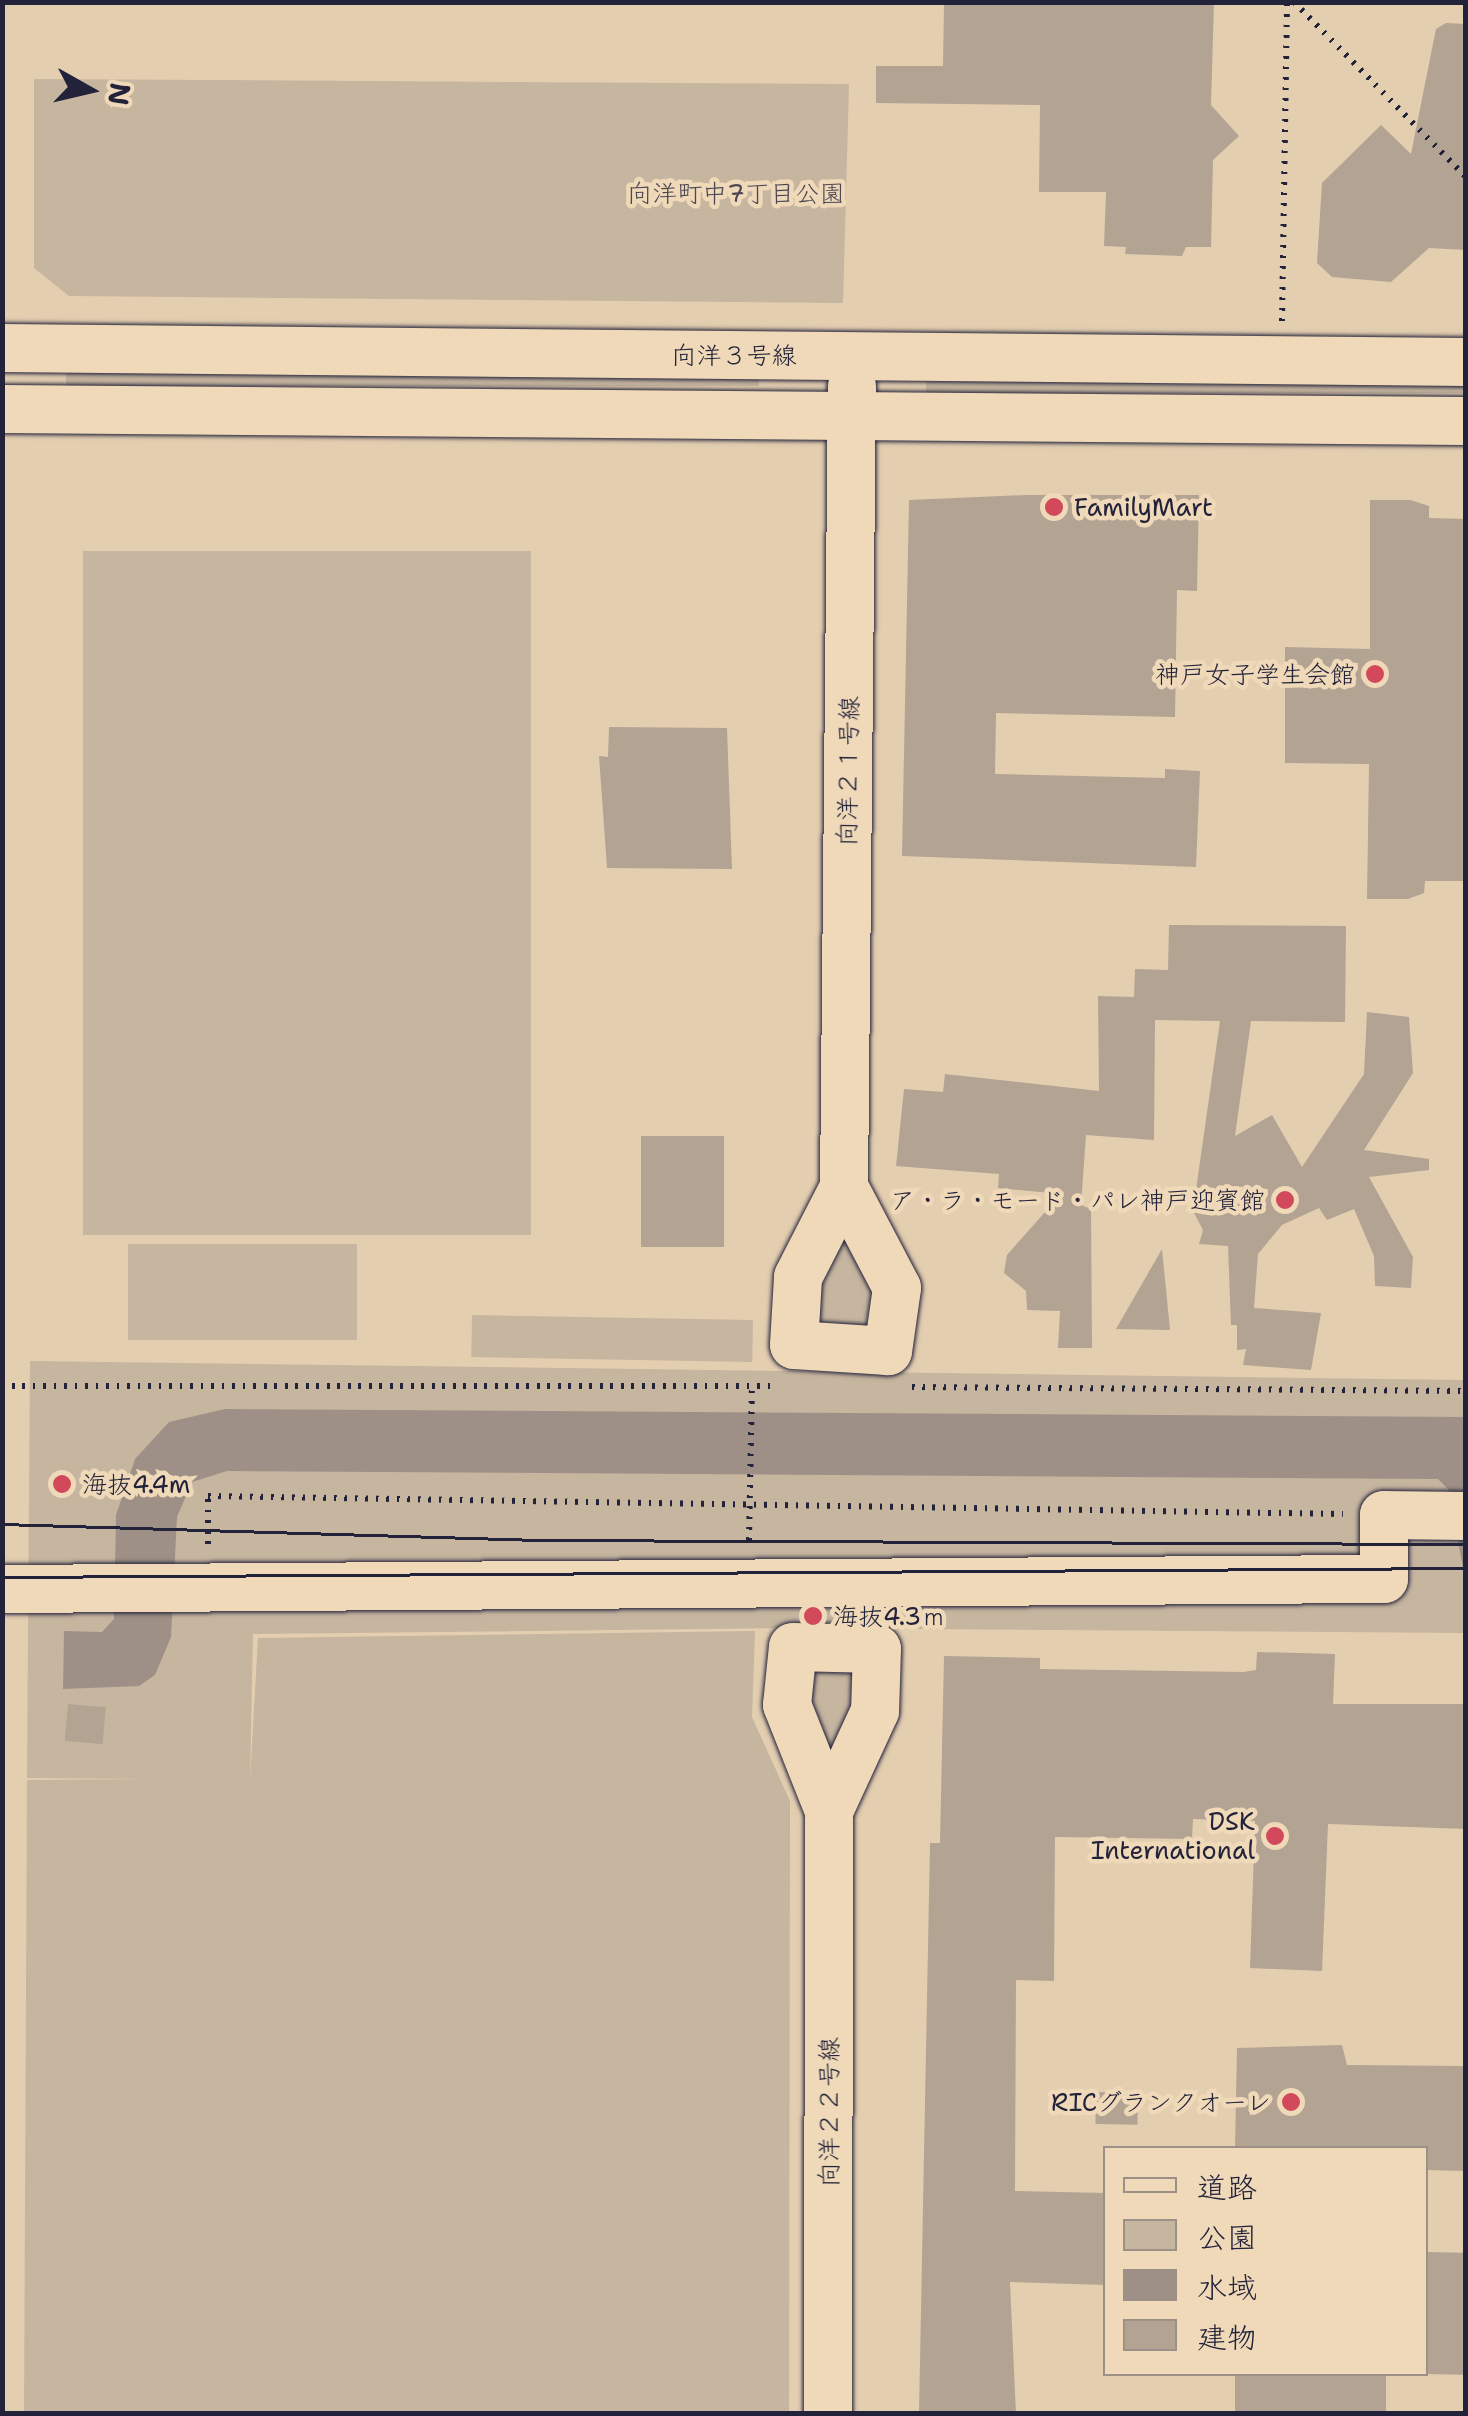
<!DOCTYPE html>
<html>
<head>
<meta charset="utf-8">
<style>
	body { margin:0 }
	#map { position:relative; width:1468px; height:2416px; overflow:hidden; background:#e3ceb0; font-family:"Shantell Sans","Klee One",sans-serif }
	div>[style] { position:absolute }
	.green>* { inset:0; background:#c6b59f; transform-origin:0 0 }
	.water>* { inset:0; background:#9e9086 }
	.building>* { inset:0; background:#b3a393; transform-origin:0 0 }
	.path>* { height:6px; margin-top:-3px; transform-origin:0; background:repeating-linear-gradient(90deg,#22223b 0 2.5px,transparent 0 10.5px) }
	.roads { filter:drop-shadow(0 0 2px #22223b) drop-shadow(0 0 2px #22223b) }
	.minor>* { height:48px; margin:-24px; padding:0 24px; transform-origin:24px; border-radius:24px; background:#efd9b8 }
	.tram>* { height:2.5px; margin:-1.25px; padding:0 1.25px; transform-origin:1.25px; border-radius:1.25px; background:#22223b }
	.dots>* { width:28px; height:28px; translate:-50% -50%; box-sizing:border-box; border:5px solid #efd9b8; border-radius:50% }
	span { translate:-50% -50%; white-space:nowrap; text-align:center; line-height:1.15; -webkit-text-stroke:9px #efd9b8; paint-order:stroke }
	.park-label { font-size:25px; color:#4b4754 }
	.street-label { font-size:25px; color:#22223b }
	.poi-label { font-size:25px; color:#22223b }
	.left { translate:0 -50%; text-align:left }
	.right { translate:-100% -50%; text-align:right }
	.frame { position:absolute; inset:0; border:5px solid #22223b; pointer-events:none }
	.legend { position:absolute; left:1103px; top:2146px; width:325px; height:230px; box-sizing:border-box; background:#efd9b8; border:2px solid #9d9086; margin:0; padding:12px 18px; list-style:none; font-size:30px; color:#22223b }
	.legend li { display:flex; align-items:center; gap:20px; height:50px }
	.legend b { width:50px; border:2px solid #9d9086 }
	.north { position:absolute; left:40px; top:40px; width:100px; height:100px; -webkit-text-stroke:8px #efd9b8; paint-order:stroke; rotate:98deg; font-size:28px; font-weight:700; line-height:40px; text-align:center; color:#22223b }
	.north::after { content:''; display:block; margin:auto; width:35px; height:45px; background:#22223b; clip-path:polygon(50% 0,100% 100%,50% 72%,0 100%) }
</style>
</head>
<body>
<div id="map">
	<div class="green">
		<div style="clip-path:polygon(34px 79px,849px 84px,843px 303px,69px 296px,34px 268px)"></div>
		<div style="left:66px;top:372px;width:693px;height:14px"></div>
		<div style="left:926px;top:380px;width:539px;height:13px"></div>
		<div style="left:83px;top:551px;width:448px;height:684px"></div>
		<div style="clip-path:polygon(842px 1233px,879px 1286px,871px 1328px,818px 1329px,816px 1281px)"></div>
		<div style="left:357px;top:1244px;width:96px;height:229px;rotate:90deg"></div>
		<div style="left:472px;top:1315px;width:281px;height:42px;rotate:1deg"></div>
		<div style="clip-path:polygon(30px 1361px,1465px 1380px,1465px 1633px,795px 1628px,253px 1634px,250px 1780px,258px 1638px,755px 1631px,752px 1717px,790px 1801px,789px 2413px,24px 2414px,27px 1780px,151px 1779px,27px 1778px)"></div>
		<div style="clip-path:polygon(814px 1665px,859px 1669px,863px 1680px,832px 1764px,807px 1719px)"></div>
	</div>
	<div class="water">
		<div style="clip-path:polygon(225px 1409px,1465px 1417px,1465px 1578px,1448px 1489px,1438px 1479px,227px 1471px,192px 1482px,177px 1517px,171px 1637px,155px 1675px,139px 1686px,63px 1689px,64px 1631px,102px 1632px,114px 1619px,116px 1515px,135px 1459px,169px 1422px)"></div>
	</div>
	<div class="building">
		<div style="clip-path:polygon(944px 2px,1214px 2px,1211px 105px,1239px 136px,1213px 160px,1211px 247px,1186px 247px,1182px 256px,1125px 254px,1126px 247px,1104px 246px,1106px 192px,1039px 192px,1040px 105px,876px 103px,876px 66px,943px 66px)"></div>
		<div style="clip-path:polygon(1446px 23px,1466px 24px,1466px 250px,1429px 248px,1391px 282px,1332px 277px,1317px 263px,1322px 183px,1381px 125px,1411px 154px,1436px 29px)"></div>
		<div style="clip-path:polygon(1026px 495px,1199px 495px,1197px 591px,1177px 590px,1175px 717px,996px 713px,995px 774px,1165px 778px,1165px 769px,1200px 771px,1196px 867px,902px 856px,909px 500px)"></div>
		<div style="clip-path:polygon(1370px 500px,1410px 500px,1429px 506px,1429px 518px,1466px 519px,1466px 881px,1425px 881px,1424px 893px,1408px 899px,1367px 899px,1369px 764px,1285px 763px,1285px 647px,1370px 649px)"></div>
		<div style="clip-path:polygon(609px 727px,727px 728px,732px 869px,607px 868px,599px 756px,608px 757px)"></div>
		<div style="clip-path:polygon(1169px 925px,1346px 926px,1345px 1022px,1251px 1021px,1235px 1136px,1272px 1115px,1302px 1167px,1364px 1074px,1367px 1012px,1409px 1017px,1413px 1073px,1364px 1150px,1429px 1159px,1429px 1170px,1369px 1177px,1413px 1257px,1411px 1288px,1375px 1286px,1374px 1256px,1354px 1209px,1327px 1220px,1319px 1208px,1282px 1225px,1258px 1254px,1254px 1308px,1321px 1313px,1311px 1370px,1243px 1365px,1246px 1349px,1237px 1350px,1237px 1325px,1231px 1325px,1228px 1246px,1199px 1244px,1203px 1230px,1193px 1211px,1220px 1021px,1155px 1020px,1154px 1140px,1086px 1135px,1081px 1205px,1091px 1209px,1092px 1348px,1058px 1348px,1060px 1311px,1027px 1310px,1026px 1291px,1004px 1273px,1007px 1255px,1061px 1194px,998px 1188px,999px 1174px,896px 1166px,904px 1089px,943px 1092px,945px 1074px,1099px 1091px,1098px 996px,1134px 997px,1135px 969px,1168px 970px)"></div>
		<div style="left:641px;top:1136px;width:83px;height:111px"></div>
		<div style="clip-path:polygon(1162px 1249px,1170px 1330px,1116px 1329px)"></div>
		<div style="clip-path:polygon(1257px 1652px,1335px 1654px,1333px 1704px,1466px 1704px,1466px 1829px,1328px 1824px,1322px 1971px,1250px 1968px,1255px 1821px,1193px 1819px,1192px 1839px,1055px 1837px,1054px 1981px,1016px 1980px,1015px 2191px,1106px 2193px,1106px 2285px,1010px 2282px,1016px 2414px,919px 2414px,930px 1843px,940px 1843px,944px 1656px,1040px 1658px,1040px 1669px,1243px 1672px,1256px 1670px)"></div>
		<div style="left:68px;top:1704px;width:38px;height:37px;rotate:5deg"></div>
		<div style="clip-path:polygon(1342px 2045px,1347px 2065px,1466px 2066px,1466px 2171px,1426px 2170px,1426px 2148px,1235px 2148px,1237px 2048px)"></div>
		<div style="left:1096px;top:2092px;width:42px;height:32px;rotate:1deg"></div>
		<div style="left:1426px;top:2252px;width:40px;height:122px;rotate:1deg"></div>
		<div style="left:1235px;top:2374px;width:151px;height:40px"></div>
	</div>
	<div class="path">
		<div style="left:1294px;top:2px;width:245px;rotate:45.5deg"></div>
		<div style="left:1282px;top:321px;width:319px;rotate:-89.1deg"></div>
		<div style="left:12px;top:1386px;width:762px"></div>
		<div style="left:912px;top:1387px;width:554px;rotate:0.41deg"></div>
		<div style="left:749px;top:1540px;width:154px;rotate:-88.9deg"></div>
		<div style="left:208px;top:1544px;width:48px;rotate:-90deg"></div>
		<div style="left:208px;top:1496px;width:1135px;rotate:0.91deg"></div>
	</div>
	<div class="roads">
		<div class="minor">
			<div style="left:2px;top:348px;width:1464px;rotate:0.55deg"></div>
			<div style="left:2px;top:409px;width:1464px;rotate:0.47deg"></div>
			<div style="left:844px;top:1187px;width:114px;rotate:62.3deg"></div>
			<div style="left:897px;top:1288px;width:64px;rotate:98.1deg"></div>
			<div style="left:888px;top:1351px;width:94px;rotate:-176.3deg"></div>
			<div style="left:794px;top:1345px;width:68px;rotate:-86.6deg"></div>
			<div style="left:798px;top:1277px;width:101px;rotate:-62.9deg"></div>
			<div style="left:844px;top:1187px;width:801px;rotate:-89.43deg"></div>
			<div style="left:6px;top:1589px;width:1378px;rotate:-0.42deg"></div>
			<div style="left:1384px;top:1579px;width:64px;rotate:-90deg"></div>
			<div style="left:1384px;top:1515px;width:82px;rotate:0.7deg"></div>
			<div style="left:828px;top:2414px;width:603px;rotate:-89.9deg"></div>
			<div style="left:829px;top:1811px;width:114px;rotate:-111.6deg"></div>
			<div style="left:787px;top:1705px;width:58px;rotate:-84.1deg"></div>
			<div style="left:793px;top:1647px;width:84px;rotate:1.4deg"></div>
			<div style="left:877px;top:1649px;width:62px;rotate:91.8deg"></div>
			<div style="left:875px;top:1711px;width:110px;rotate:114.7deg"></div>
		</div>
	</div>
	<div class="tram">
		<div style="left:2px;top:1524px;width:535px;rotate:1.71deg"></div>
		<div style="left:537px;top:1540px;width:929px;rotate:0.25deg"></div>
		<div style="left:2px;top:1577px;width:1464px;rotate:-0.35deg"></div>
	</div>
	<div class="dots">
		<div style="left:1054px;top:507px;background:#d1495b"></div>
		<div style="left:1375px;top:674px;background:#d1495b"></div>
		<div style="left:1285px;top:1200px;background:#d1495b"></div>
		<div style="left:62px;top:1484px;background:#d1495b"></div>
		<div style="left:813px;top:1616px;background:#d1495b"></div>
		<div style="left:1275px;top:1836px;background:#d1495b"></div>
		<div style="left:1291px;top:2102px;background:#d1495b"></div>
	</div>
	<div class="park-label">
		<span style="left:736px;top:193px">向洋町中7丁目公園</span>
	</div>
	<div class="street-label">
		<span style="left:734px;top:355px">向洋３号線</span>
		<span style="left:848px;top:771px;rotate:-89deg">向洋２１号線</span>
		<span style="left:829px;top:2112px;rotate:-90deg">向洋２２号線</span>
	</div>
	<div class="poi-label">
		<span class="left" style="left:1074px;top:507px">FamilyMart</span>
		<span class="right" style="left:1355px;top:674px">神戸女子学生会館</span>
		<span class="right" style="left:1265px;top:1200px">ア・ラ・モード・パレ神戸迎賓館</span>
		<span class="left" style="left:82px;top:1484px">海抜4.4m</span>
		<span class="left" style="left:833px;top:1616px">海抜4.3ｍ</span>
		<span class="right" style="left:1255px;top:1836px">DSK<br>International</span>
		<span class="right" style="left:1271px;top:2102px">RICグランクオーレ</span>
	</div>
	<div class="frame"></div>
	<ul class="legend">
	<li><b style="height:12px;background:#efd9b8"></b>道路</li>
	<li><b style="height:28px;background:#c6b59f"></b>公園</li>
	<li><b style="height:28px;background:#9e9086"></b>水域</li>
	<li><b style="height:28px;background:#b3a393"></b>建物</li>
	</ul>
	<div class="north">N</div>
</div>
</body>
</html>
